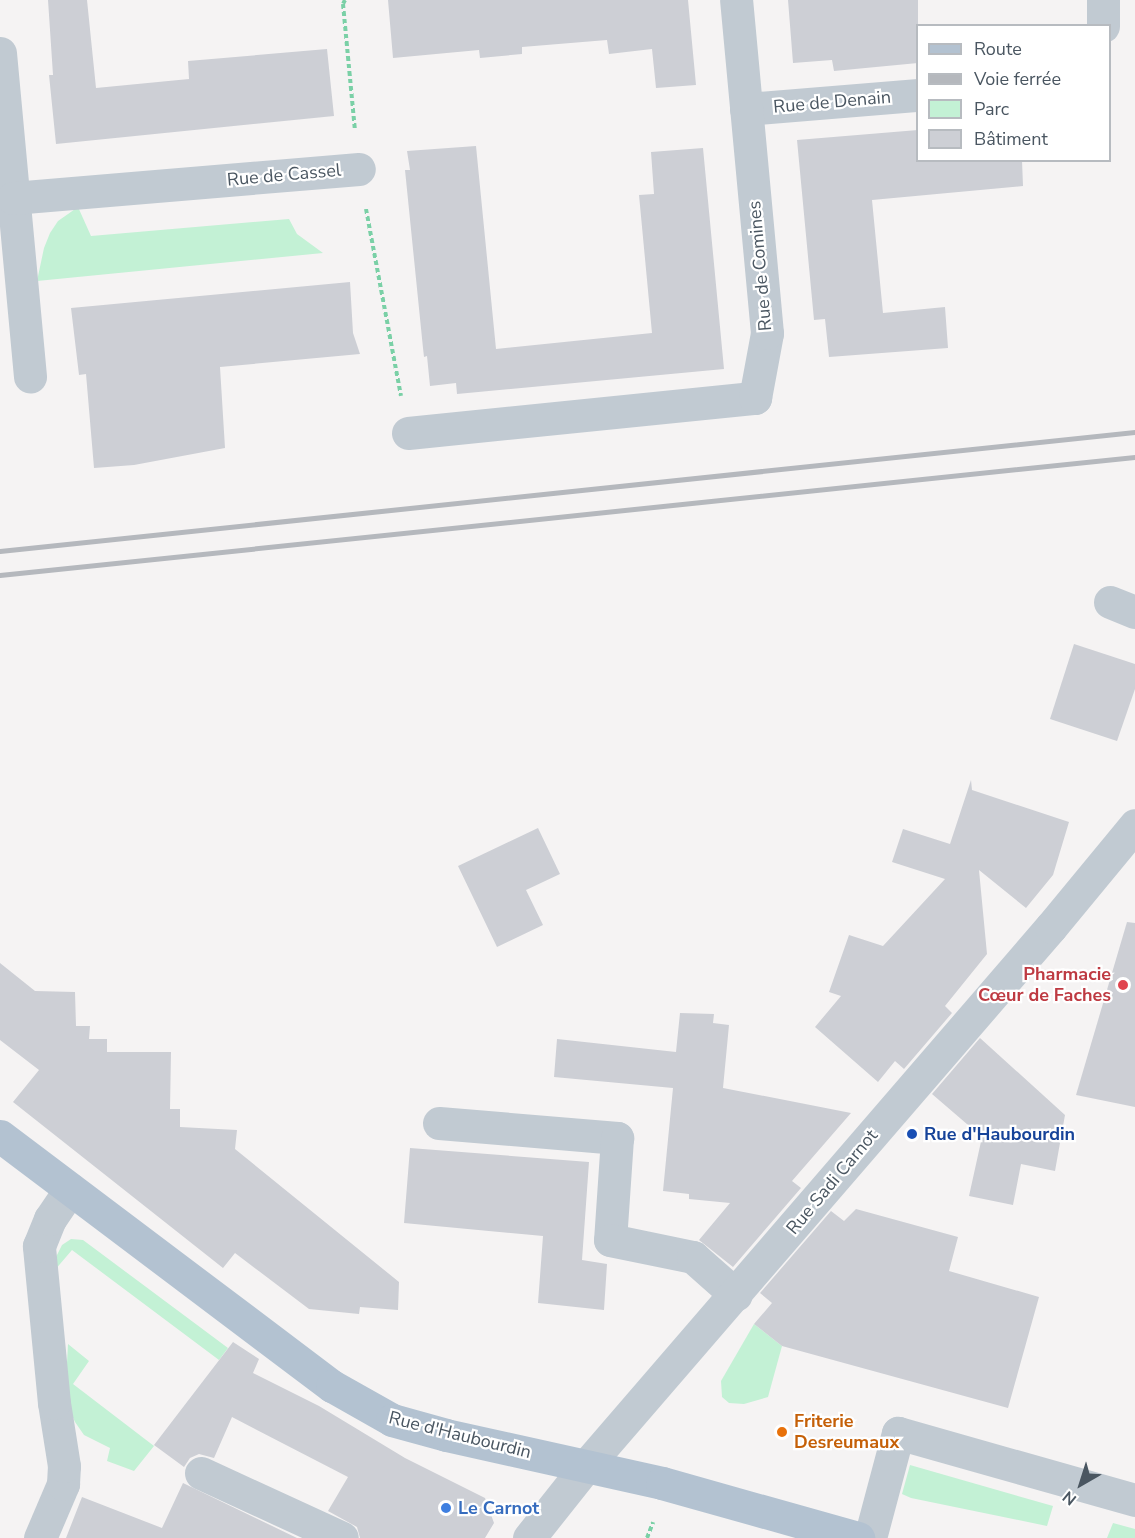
<!DOCTYPE html>
<html>
<head>
<meta charset="utf-8">
<style>
	body { margin:0 }
	#map { position:relative; width:1135px; height:1538px; overflow:hidden; background:#f5f3f3; font-family:"Nunito Sans",sans-serif }
	div>[style] { position:absolute }
	.green>* { inset:0; background:#c3f1d5 }
	.building>* { inset:0; background:#cdcfd5 }
	.path>* { height:4px; margin-top:-2px; transform-origin:0; background:repeating-linear-gradient(90deg,#7ad0a6 0 4.5px,transparent 0 7.5px) }
	.minor>* { height:33px; margin:-16.5px; padding:0 16.5px; transform-origin:16.5px; border-radius:16.5px; background:#c1cad2 }
	.major>* { height:33px; margin:-16.5px; padding:0 16.5px; transform-origin:16.5px; border-radius:16.5px; background:#b3c2d1 }
	.rail>* { height:4.5px; margin:-2.25px; padding:0 2.25px; transform-origin:2.25px; border-radius:2.25px; background:#b5b8bd }
	.dots>* { width:16px; height:16px; translate:-50% -50%; box-sizing:border-box; border:3px solid #fff; border-radius:50% }
	span { translate:-50% -50%; white-space:nowrap; text-align:center; line-height:1.15; -webkit-text-stroke:4.5px #fff; paint-order:stroke }
	.street-label { font-size:18px; color:#4a5661 }
	.health-label { font-size:18px; color:#be3a42; font-weight:700 }
	.right { translate:-100% -50%; text-align:right }
	.transit-label { font-size:18px; color:#164399; font-weight:700 }
	.left { translate:0 -50%; text-align:left }
	.food-label { font-size:18px; color:#c56008; font-weight:700 }
	.shop-label { font-size:18px; color:#366cbe; font-weight:700 }
	.legend { position:absolute; left:916px; top:24px; width:195px; height:138px; box-sizing:border-box; background:#fff; border:2px solid #b7bbc0; margin:0; padding:8px 10px; list-style:none; font-size:18px; color:#4a5661 }
	.legend li { display:flex; align-items:center; gap:12px; height:30px }
	.legend b { width:30px; border:2px solid #b7bbc0 }
	.north { position:absolute; left:1051px; top:1454px; width:60px; height:60px; -webkit-text-stroke:4px #fff; paint-order:stroke; rotate:219deg; font-size:16px; font-weight:700; line-height:24px; text-align:center; color:#4a5661 }
	.north::after { content:''; display:block; margin:auto; width:21px; height:27px; background:#4a5661; clip-path:polygon(50% 0,100% 100%,50% 72%,0 100%) }
</style>
</head>
<body>
<div id="map">
	<div class="green">
		<div style="clip-path:polygon(78px 207px,91px 236px,289px 219px,297px 234px,323px 253px,37px 281px,44px 248px,50px 233px,58px 221px)"></div>
		<div style="clip-path:polygon(71px 1239px,83px 1240px,228px 1348px,219px 1360px,72px 1250px,54px 1271px,56px 1257px,62px 1245px)"></div>
		<div style="clip-path:polygon(754px 1324px,782px 1346px,768px 1397px,744px 1404px,729px 1403px,722px 1397px,721px 1381px)"></div>
		<div style="clip-path:polygon(68px 1344px,89px 1361px,73px 1384px,154px 1446px,134px 1471px,107px 1461px,110px 1448px,84px 1435px,75px 1422px,65px 1400px)"></div>
		<div style="clip-path:polygon(910px 1465px,1053px 1506px,1047px 1526px,911px 1498px,902px 1494px)"></div>
		<div style="clip-path:polygon(1113px 1523px,1135px 1529px,1135px 1538px,1107px 1538px)"></div>
	</div>
	<div class="building">
		<div style="clip-path:polygon(48px 0,87px 0,96px 88px,189px 79px,188px 61px,327px 49px,334px 116px,56px 144px,49px 75px,53px 75px)"></div>
		<div style="clip-path:polygon(388px 0,688px 0,696px 85px,656px 88px,652px 49px,609px 54px,607px 40px,522px 47px,522px 54px,480px 58px,479px 50px,393px 58px)"></div>
		<div style="clip-path:polygon(788px 0,918px 0,918px 63px,834px 71px,832px 60px,793px 63px)"></div>
		<div style="clip-path:polygon(918px 130px,918px 160px,1022px 160px,1023px 186px,872px 200px,883px 313px,945px 307px,948px 348px,829px 357px,825px 319px,814px 320px,797px 140px)"></div>
		<div style="clip-path:polygon(476px 146px,496px 349px,652px 333px,639px 195px,654px 194px,651px 152px,703px 148px,724px 369px,457px 394px,456px 383px,430px 386px,427px 356px,424px 357px,423px 348px,405px 170px,410px 170px,407px 151px)"></div>
		<div style="clip-path:polygon(350px 282px,353px 333px,360px 354px,220px 367px,225px 448px,134px 465px,94px 468px,86px 374px,79px 375px,71px 308px)"></div>
		<div style="clip-path:polygon(1074px 644px,1135px 664px,1135px 689px,1117px 741px,1050px 719px)"></div>
		<div style="clip-path:polygon(971px 780px,972px 790px,1069px 822px,1053px 875px,1026px 908px,979px 870px,987px 954px,945px 1006px,952px 1013px,904px 1069px,895px 1061px,878px 1082px,815px 1027px,841px 996px,829px 992px,849px 935px,883px 946px,945px 879px,892px 862px,903px 829px,950px 844px)"></div>
		<div style="clip-path:polygon(538px 828px,560px 874px,526px 890px,543px 925px,497px 947px,458px 866px)"></div>
		<div style="clip-path:polygon(1127px 922px,1135px 923px,1135px 1107px,1076px 1095px)"></div>
		<div style="clip-path:polygon(0 963px,35px 991px,75px 992px,76px 1026px,90px 1026px,89px 1039px,107px 1039px,107px 1052px,171px 1052px,170px 1109px,180px 1109px,180px 1127px,237px 1130px,235px 1149px,399px 1282px,398px 1310px,360px 1307px,359px 1314px,309px 1309px,235px 1253px,223px 1268px,13px 1102px,39px 1070px,0 1040px)"></div>
		<div style="clip-path:polygon(680px 1013px,714px 1014px,713px 1023px,729px 1025px,723px 1088px,851px 1113px,792px 1181px,801px 1188px,733px 1267px,699px 1240px,730px 1203px,689px 1199px,689px 1194px,663px 1191px,673px 1088px,554px 1077px,557px 1039px,676px 1052px)"></div>
		<div style="clip-path:polygon(980px 1038px,1065px 1115px,1055px 1171px,1021px 1164px,1013px 1205px,969px 1196px,982px 1137px,932px 1094px)"></div>
		<div style="clip-path:polygon(410px 1148px,589px 1162px,582px 1260px,607px 1264px,604px 1310px,538px 1303px,543px 1236px,404px 1223px)"></div>
		<div style="clip-path:polygon(856px 1209px,958px 1237px,949px 1271px,1039px 1297px,1008px 1408px,782px 1346px,754px 1324px,772px 1303px,760px 1293px,831px 1211px,844px 1221px)"></div>
		<div style="clip-path:polygon(233px 1342px,259px 1359px,253px 1373px,319px 1406px,405px 1458px,485px 1498px,494px 1523px,485px 1538px,360px 1538px,357px 1527px,328px 1511px,348px 1477px,232px 1417px,214px 1458px,199px 1454px,190px 1458px,184px 1467px,154px 1445px)"></div>
		<div style="clip-path:polygon(183px 1483px,297px 1538px,66px 1538px,82px 1497px,162px 1528px)"></div>
	</div>
	<div class="path">
		<div style="left:345px;top:0;width:4px;rotate:117deg"></div>
		<div style="left:343px;top:4px;width:127px;rotate:84.6deg"></div>
		<div style="left:366px;top:209px;width:190px;rotate:79.4deg"></div>
		<div style="left:647px;top:1538px;width:17px;rotate:-69deg"></div>
	</div>
	<div class="minor">
		<div style="left:1103px;top:0;width:26px;rotate:90deg"></div>
		<div style="left:0;top:53px;width:325px;rotate:84.7deg"></div>
		<div style="left:746px;top:109px;width:173px;rotate:-4.7deg"></div>
		<div style="left:13px;top:198px;width:347px;rotate:-4.8deg"></div>
		<div style="left:408px;top:433px;width:349px;rotate:-5.8deg"></div>
		<div style="left:755px;top:398px;width:66px;rotate:-79.5deg"></div>
		<div style="left:767px;top:333px;width:334px;rotate:-95.3deg"></div>
		<div style="left:1110px;top:602px;width:27px;rotate:22deg"></div>
		<div style="left:439px;top:1123px;width:179px;rotate:4.8deg"></div>
		<div style="left:617px;top:1138px;width:102px;rotate:93.9deg"></div>
		<div style="left:610px;top:1240px;width:85px;rotate:11.6deg"></div>
		<div style="left:693px;top:1257px;width:57px;rotate:41.5deg"></div>
		<div style="left:201px;top:1473px;width:155px;rotate:24.7deg"></div>
		<div style="left:40px;top:1538px;width:59px;rotate:-66.9deg"></div>
		<div style="left:63px;top:1484px;width:18px;rotate:-87deg"></div>
		<div style="left:64px;top:1466px;width:64px;rotate:-99deg"></div>
		<div style="left:54px;top:1403px;width:158px;rotate:-95.5deg"></div>
		<div style="left:39px;top:1246px;width:29px;rotate:-68deg"></div>
		<div style="left:50px;top:1219px;width:36px;rotate:-56deg"></div>
		<div style="left:529px;top:1538px;width:92px;rotate:-51.6deg"></div>
		<div style="left:586px;top:1466px;width:712px;rotate:-49.22deg"></div>
		<div style="left:1051px;top:927px;width:132px;rotate:-50.5deg"></div>
		<div style="left:870px;top:1538px;width:109px;rotate:-75.1deg"></div>
		<div style="left:898px;top:1433px;width:246px;rotate:15.8deg"></div>
	</div>
	<div class="major">
		<div style="left:0;top:1136px;width:416px;rotate:37deg"></div>
		<div style="left:332px;top:1386px;width:69px;rotate:29.5deg"></div>
		<div style="left:392px;top:1420px;width:56px;rotate:15.5deg"></div>
		<div style="left:446px;top:1435px;width:221px;rotate:12.5deg"></div>
		<div style="left:662px;top:1483px;width:204px;rotate:15.7deg"></div>
	</div>
	<div class="rail">
		<div style="left:0;top:551px;width:1141px;rotate:-5.99deg"></div>
		<div style="left:0;top:575px;width:1141px;rotate:-5.94deg"></div>
	</div>
	<div class="dots">
		<div style="left:1123px;top:985px;background:#e0444e"></div>
		<div style="left:912px;top:1134px;background:#1a4fb4"></div>
		<div style="left:782px;top:1432px;background:#e8710a"></div>
		<div style="left:446px;top:1508px;background:#3f7fe0"></div>
	</div>
	<div class="street-label">
		<span style="left:832px;top:102px;rotate:-5deg">Rue de Denain</span>
		<span style="left:284px;top:175px;rotate:-5deg">Rue de Cassel</span>
		<span style="left:760px;top:266px;rotate:-95deg">Rue de Comines</span>
		<span style="left:832px;top:1182px;rotate:-50deg">Rue Sadi Carnot</span>
		<span style="left:460px;top:1435px;rotate:14deg">Rue d'Haubourdin</span>
	</div>
	<div class="health-label">
		<span class="right" style="left:1111px;top:985px">Pharmacie<br>Cœur de Faches</span>
	</div>
	<div class="transit-label">
		<span class="left" style="left:924px;top:1134px">Rue d'Haubourdin</span>
	</div>
	<div class="food-label">
		<span class="left" style="left:794px;top:1432px">Friterie<br>Desreumaux</span>
	</div>
	<div class="shop-label">
		<span class="left" style="left:458px;top:1508px">Le Carnot</span>
	</div>
	<ul class="legend">
	<li><b style="height:8px;background:#b3c2d1"></b>Route</li>
	<li><b style="height:8px;background:#b5b8bd"></b>Voie ferrée</li>
	<li><b style="height:16px;background:#c3f1d5"></b>Parc</li>
	<li><b style="height:16px;background:#cdcfd5"></b>Bâtiment</li>
	</ul>
	<div class="north">N</div>
</div>
</body>
</html>
